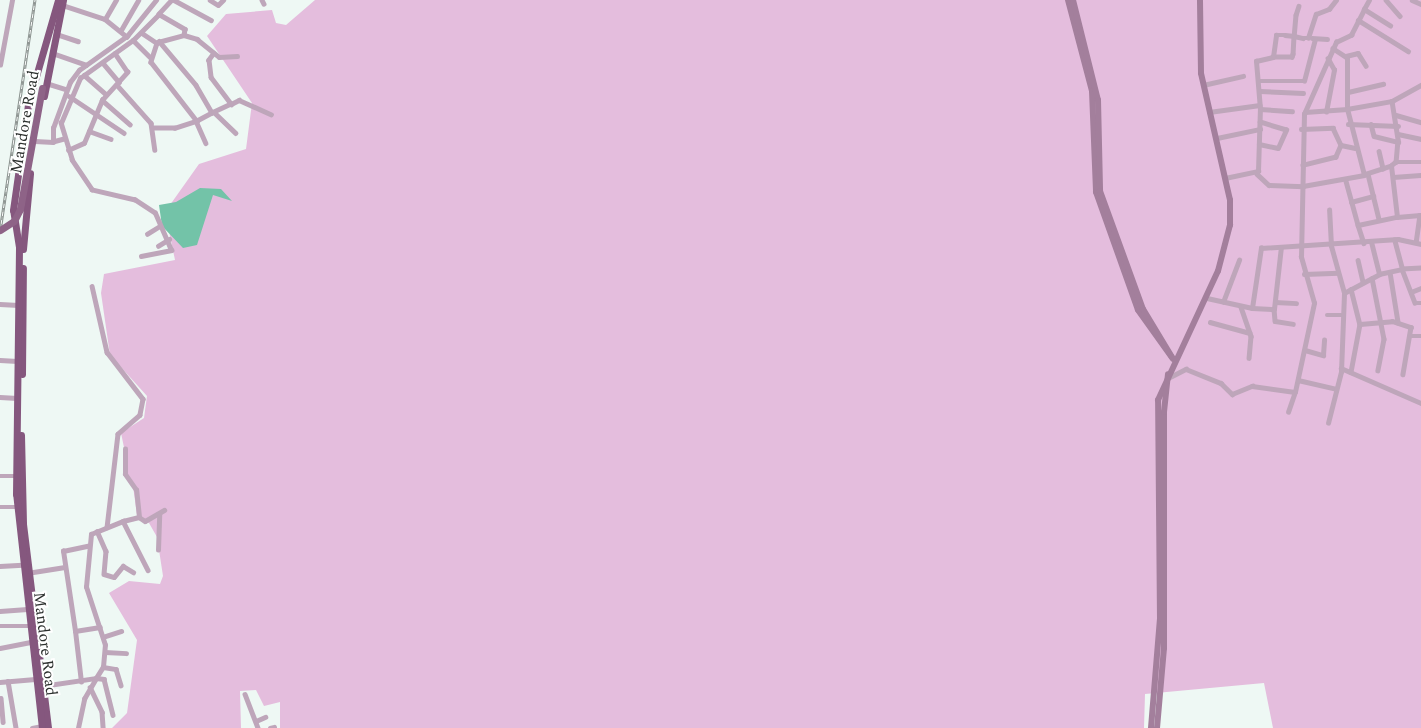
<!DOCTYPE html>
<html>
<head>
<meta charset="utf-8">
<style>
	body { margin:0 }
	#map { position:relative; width:1421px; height:728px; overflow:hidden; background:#eef8f4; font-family:Spectral,serif }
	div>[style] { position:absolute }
	.green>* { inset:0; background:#e4bddd }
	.water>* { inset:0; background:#73c3a8 }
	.minor>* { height:4.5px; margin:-2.25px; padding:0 2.25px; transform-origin:2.25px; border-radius:2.25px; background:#bea6ba }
	.secondary>* { height:6px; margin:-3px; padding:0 3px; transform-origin:3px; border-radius:3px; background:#a37f9c }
	.trunk>* { height:7px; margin:-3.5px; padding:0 3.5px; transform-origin:3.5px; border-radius:3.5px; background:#85577e }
	.rail>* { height:3px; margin-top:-1.5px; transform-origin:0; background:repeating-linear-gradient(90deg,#fff 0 4px,#8a918e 0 8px); box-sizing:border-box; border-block:1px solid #8a918e }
	.primary-bridge>* { height:7px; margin:-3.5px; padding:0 3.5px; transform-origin:3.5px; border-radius:3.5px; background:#8e6387 }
	span { translate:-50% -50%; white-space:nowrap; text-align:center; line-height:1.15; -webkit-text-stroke:4px #fff; paint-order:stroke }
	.street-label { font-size:16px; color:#2c302e }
</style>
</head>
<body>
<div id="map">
	<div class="green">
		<div style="clip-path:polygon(315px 0,1421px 0,1421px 728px,1273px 728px,1264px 683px,1145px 694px,1144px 728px,280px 728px,280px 702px,264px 706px,256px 690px,240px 691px,241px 728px,112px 728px,127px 713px,137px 640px,109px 593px,129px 581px,160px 584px,163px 576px,157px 537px,149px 523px,137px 515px,133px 486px,123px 472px,126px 457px,121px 433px,144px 418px,147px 396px,110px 355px,101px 293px,104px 274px,175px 260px,165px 212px,199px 164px,246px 149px,252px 103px,207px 36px,226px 14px,272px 10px,276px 23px,286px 25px)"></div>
	</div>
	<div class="water">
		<div style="clip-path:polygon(200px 188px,221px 189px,232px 201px,213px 195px,197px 245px,183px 248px,162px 226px,159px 205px,176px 202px)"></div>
	</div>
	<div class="minor">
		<div style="left:172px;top:0;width:19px;rotate:133deg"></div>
		<div style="left:159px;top:14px;width:30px;rotate:30deg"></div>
		<div style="left:185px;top:29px;width:6px;rotate:99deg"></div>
		<div style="left:174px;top:0;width:42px;rotate:28.4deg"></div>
		<div style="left:210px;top:0;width:9px;rotate:32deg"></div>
		<div style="left:218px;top:5px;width:7px;rotate:-45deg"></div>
		<div style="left:262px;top:0;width:4px;rotate:63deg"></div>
		<div style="left:1386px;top:0;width:21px;rotate:49deg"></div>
		<div style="left:1412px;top:0;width:10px;rotate:24deg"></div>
		<div style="left:62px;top:5px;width:45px;rotate:18deg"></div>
		<div style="left:105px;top:19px;width:28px;rotate:39deg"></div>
		<div style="left:1299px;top:6px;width:9px;rotate:108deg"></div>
		<div style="left:1296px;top:15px;width:21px;rotate:95deg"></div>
		<div style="left:1294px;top:36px;width:18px;rotate:93deg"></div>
		<div style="left:1293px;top:54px;width:3px;rotate:108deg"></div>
		<div style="left:1292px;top:57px;width:19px;rotate:180deg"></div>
		<div style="left:1273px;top:57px;width:22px;rotate:-82deg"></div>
		<div style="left:1276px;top:35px;width:9px"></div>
		<div style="left:1285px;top:35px;width:9px;rotate:6deg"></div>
		<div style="left:1294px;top:36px;width:9px;rotate:13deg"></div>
		<div style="left:1303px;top:38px;width:5px"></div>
		<div style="left:1308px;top:38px;width:25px;rotate:-72deg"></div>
		<div style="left:1316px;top:14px;width:14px;rotate:-21deg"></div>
		<div style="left:1329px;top:9px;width:11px;rotate:-52deg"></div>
		<div style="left:1364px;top:9px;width:10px;rotate:-61deg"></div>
		<div style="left:105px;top:19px;width:22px;rotate:-60deg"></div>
		<div style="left:1358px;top:20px;width:59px;rotate:31.8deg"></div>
		<div style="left:121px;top:30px;width:34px;rotate:-60deg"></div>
		<div style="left:142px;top:33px;width:18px;rotate:34deg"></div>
		<div style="left:157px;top:43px;width:20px;rotate:108deg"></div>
		<div style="left:151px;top:62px;width:75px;rotate:52.1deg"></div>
		<div style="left:197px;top:121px;width:23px;rotate:162deg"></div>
		<div style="left:175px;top:128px;width:22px;rotate:180deg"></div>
		<div style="left:56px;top:34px;width:23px;rotate:18deg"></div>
		<div style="left:1312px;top:38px;width:15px;rotate:4deg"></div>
		<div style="left:133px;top:40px;width:24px;rotate:45deg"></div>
		<div style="left:159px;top:41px;width:57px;rotate:49.9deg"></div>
		<div style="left:196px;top:85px;width:32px;rotate:60deg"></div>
		<div style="left:212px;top:113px;width:17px;rotate:152deg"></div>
		<div style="left:158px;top:42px;width:27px;rotate:-15deg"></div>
		<div style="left:184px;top:35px;width:14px;rotate:17deg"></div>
		<div style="left:197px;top:39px;width:28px;rotate:39deg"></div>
		<div style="left:219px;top:57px;width:18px;rotate:-3deg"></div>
		<div style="left:52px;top:53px;width:36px;rotate:19deg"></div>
		<div style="left:214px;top:53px;width:9px;rotate:126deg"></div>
		<div style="left:209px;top:60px;width:17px;rotate:83deg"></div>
		<div style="left:211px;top:77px;width:34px;rotate:53deg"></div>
		<div style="left:231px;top:104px;width:9px;rotate:-27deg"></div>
		<div style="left:239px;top:100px;width:35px;rotate:24deg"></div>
		<div style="left:1346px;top:56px;width:12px;rotate:-14deg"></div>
		<div style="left:1358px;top:53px;width:15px;rotate:58deg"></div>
		<div style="left:103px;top:63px;width:25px;rotate:50deg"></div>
		<div style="left:0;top:65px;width:66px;rotate:-79.5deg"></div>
		<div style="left:84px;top:75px;width:29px;rotate:41deg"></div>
		<div style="left:1259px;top:81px;width:45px"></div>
		<div style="left:1304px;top:81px;width:43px;rotate:-75.3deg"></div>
		<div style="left:46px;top:83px;width:21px;rotate:17deg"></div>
		<div style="left:117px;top:85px;width:51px;rotate:48.2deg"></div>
		<div style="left:151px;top:123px;width:27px;rotate:82deg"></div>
		<div style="left:1203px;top:85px;width:41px;rotate:-12.7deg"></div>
		<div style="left:1260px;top:91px;width:43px;rotate:2.7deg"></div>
		<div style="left:1348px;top:92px;width:36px;rotate:-13deg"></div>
		<div style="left:69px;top:96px;width:66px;rotate:33.9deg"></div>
		<div style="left:102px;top:100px;width:37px;rotate:41deg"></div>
		<div style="left:1392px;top:101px;width:33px;rotate:-29deg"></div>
		<div style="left:231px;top:104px;width:19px;rotate:155deg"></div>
		<div style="left:214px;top:112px;width:30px;rotate:44deg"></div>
		<div style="left:1260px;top:109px;width:32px;rotate:4deg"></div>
		<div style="left:1209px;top:112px;width:51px;rotate:-7.8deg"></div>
		<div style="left:1305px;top:112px;width:42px;rotate:-4.1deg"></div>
		<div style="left:1347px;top:109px;width:51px;rotate:-90deg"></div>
		<div style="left:1347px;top:58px;width:17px;rotate:-147deg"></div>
		<div style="left:1326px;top:112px;width:43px;rotate:-79.2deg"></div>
		<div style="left:1334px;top:70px;width:13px;rotate:-119deg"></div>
		<div style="left:1396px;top:115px;width:26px;rotate:16deg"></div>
		<div style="left:196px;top:121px;width:24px;rotate:66deg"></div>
		<div style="left:1348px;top:124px;width:50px;rotate:2.3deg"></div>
		<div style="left:1371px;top:124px;width:12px;rotate:76deg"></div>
		<div style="left:1374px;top:136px;width:25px;rotate:14deg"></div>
		<div style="left:1301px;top:129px;width:32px;rotate:-2deg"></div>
		<div style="left:1333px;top:128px;width:19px;rotate:65deg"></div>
		<div style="left:1341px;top:145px;width:13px;rotate:113deg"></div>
		<div style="left:1336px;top:157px;width:34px;rotate:166deg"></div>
		<div style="left:89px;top:131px;width:23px;rotate:20deg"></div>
		<div style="left:1398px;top:134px;width:24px;rotate:12deg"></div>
		<div style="left:1217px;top:138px;width:44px;rotate:-11.8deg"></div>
		<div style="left:64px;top:139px;width:11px;rotate:165deg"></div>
		<div style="left:53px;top:142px;width:14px;rotate:-90deg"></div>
		<div style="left:53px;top:128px;width:49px;rotate:-69.7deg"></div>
		<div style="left:70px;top:82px;width:15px;rotate:-53deg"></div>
		<div style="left:79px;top:70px;width:59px;rotate:-35.3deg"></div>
		<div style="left:127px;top:36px;width:46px;rotate:-51.1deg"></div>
		<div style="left:35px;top:141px;width:18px;rotate:3deg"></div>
		<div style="left:1259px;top:144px;width:19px;rotate:12deg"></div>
		<div style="left:1278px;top:148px;width:20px;rotate:-66deg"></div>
		<div style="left:1286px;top:130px;width:27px;rotate:-163deg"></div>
		<div style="left:1341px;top:145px;width:14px;rotate:12deg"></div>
		<div style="left:68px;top:150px;width:17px;rotate:-24deg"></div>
		<div style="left:84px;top:143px;width:47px;rotate:-67.3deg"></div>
		<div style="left:102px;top:100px;width:38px;rotate:-48deg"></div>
		<div style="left:127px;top:72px;width:22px;rotate:-124deg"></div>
		<div style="left:1379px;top:151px;width:18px;rotate:77deg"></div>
		<div style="left:1396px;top:162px;width:25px"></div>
		<div style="left:1257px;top:174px;width:16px;rotate:43deg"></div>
		<div style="left:1269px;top:185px;width:34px;rotate:2deg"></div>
		<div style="left:1303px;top:186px;width:62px;rotate:-10.2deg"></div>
		<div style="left:1364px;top:175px;width:68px;rotate:-104.4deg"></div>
		<div style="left:1347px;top:109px;width:46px;rotate:-10.1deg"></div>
		<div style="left:1392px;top:101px;width:39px;rotate:81deg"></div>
		<div style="left:1398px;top:140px;width:22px;rotate:95deg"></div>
		<div style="left:1396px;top:162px;width:6px;rotate:141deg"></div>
		<div style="left:1368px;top:174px;width:46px;rotate:76.3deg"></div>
		<div style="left:1393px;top:177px;width:28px;rotate:-4deg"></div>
		<div style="left:1225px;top:178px;width:34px;rotate:-12deg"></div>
		<div style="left:1258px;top:171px;width:62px;rotate:-88.2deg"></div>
		<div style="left:1260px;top:109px;width:48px;rotate:-94.8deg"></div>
		<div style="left:1256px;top:61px;width:17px;rotate:-13deg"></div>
		<div style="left:1346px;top:181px;width:46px;rotate:74.7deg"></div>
		<div style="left:1358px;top:225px;width:40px;rotate:-12deg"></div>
		<div style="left:1397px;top:217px;width:51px;rotate:-96.7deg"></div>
		<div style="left:1391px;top:166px;width:28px;rotate:162deg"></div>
		<div style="left:1351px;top:202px;width:23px;rotate:-15deg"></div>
		<div style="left:1397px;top:217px;width:23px;rotate:-5deg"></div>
		<div style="left:1420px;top:215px;width:27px;rotate:98deg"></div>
		<div style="left:1358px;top:225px;width:19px;rotate:72deg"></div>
		<div style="left:147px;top:234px;width:15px;rotate:-32deg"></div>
		<div style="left:158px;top:246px;width:13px;rotate:-32deg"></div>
		<div style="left:141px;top:256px;width:31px;rotate:-11deg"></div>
		<div style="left:171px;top:250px;width:40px;rotate:-113.4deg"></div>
		<div style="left:155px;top:213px;width:24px;rotate:-147deg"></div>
		<div style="left:135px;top:200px;width:44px;rotate:-166.9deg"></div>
		<div style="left:92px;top:190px;width:36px;rotate:-124deg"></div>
		<div style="left:72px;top:160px;width:39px;rotate:-107deg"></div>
		<div style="left:61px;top:123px;width:49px;rotate:-67.1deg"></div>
		<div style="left:80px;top:78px;width:65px;rotate:-35.6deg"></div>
		<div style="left:133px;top:40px;width:37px;rotate:-45deg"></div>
		<div style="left:1358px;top:260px;width:23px;rotate:77deg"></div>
		<div style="left:1421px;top:268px;width:19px;rotate:177deg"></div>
		<div style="left:1402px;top:269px;width:36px;rotate:69deg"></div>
		<div style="left:1415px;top:303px;width:6px"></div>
		<div style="left:1390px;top:272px;width:51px;rotate:80.9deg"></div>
		<div style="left:1304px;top:274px;width:34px;rotate:-2deg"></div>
		<div style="left:1379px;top:274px;width:24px;rotate:-12deg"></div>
		<div style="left:1402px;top:269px;width:30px;rotate:-105deg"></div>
		<div style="left:1372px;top:278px;width:62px;rotate:78.9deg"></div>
		<div style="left:1384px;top:339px;width:32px;rotate:101deg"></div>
		<div style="left:92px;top:286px;width:68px;rotate:77.2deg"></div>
		<div style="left:107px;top:352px;width:59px;rotate:52.5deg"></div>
		<div style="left:143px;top:399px;width:16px;rotate:101deg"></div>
		<div style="left:140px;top:415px;width:29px;rotate:139deg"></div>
		<div style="left:118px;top:434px;width:94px;rotate:96.7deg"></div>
		<div style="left:1351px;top:289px;width:36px;rotate:76deg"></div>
		<div style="left:1360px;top:324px;width:49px;rotate:100.6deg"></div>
		<div style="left:1411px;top:292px;width:11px;rotate:-22deg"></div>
		<div style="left:1344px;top:293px;width:40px;rotate:-28deg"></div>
		<div style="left:1379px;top:274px;width:33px;rotate:-104deg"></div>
		<div style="left:1207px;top:298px;width:46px;rotate:12.5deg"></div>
		<div style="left:1252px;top:308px;width:61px;rotate:-81.5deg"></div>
		<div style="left:1261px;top:248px;width:137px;rotate:-3.8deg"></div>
		<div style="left:1398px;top:239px;width:24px;rotate:12deg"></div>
		<div style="left:1223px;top:302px;width:45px;rotate:-69.1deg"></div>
		<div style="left:1275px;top:302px;width:21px;rotate:3deg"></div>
		<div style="left:0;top:304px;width:18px;rotate:3deg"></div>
		<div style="left:1241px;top:307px;width:31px;rotate:71deg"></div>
		<div style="left:1251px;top:336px;width:22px;rotate:95deg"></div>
		<div style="left:1252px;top:308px;width:22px;rotate:3deg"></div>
		<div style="left:1274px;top:309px;width:62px;rotate:-83.6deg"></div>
		<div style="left:1274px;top:309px;width:12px;rotate:85deg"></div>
		<div style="left:1275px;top:321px;width:18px;rotate:9deg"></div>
		<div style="left:1327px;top:315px;width:16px"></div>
		<div style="left:1210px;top:322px;width:41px;rotate:15.4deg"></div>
		<div style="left:1360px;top:324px;width:32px;rotate:-5deg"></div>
		<div style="left:1392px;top:321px;width:20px;rotate:18deg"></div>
		<div style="left:1411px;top:327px;width:48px;rotate:99.7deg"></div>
		<div style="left:1411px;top:336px;width:10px"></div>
		<div style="left:1305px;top:350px;width:19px;rotate:16deg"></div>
		<div style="left:1323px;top:355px;width:15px;rotate:-86deg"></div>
		<div style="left:0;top:360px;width:17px;rotate:3deg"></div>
		<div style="left:1341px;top:368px;width:87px;rotate:23.6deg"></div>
		<div style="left:1170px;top:377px;width:18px;rotate:-27deg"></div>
		<div style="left:1186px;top:369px;width:38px;rotate:22deg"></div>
		<div style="left:1221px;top:383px;width:16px;rotate:45deg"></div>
		<div style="left:1232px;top:394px;width:22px;rotate:-22deg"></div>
		<div style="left:1252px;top:386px;width:43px;rotate:7.9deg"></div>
		<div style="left:1295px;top:392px;width:91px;rotate:-77.9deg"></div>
		<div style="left:1314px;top:303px;width:48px;rotate:-105.8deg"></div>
		<div style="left:1301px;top:257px;width:143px;rotate:-88.8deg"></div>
		<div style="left:1304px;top:114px;width:79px;rotate:-66deg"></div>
		<div style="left:1336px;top:42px;width:17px;rotate:-25deg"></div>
		<div style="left:1351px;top:35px;width:29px;rotate:-63deg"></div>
		<div style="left:1364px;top:9px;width:31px;rotate:32deg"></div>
		<div style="left:1298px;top:380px;width:39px;rotate:13deg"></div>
		<div style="left:0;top:397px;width:17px;rotate:3deg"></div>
		<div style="left:1288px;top:412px;width:21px;rotate:-71deg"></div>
		<div style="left:1328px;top:423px;width:53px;rotate:-75.7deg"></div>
		<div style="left:1341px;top:372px;width:79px;rotate:-87.8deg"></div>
		<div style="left:1344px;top:293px;width:49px;rotate:-105.5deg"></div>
		<div style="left:1331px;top:246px;width:36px;rotate:-93deg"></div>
		<div style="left:0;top:476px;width:16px"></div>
		<div style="left:0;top:507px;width:17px"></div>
		<div style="left:139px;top:517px;width:7px;rotate:34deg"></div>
		<div style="left:145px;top:521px;width:22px;rotate:-30deg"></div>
		<div style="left:123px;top:521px;width:16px;rotate:-14deg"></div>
		<div style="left:139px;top:517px;width:27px;rotate:-96deg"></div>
		<div style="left:136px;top:490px;width:19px;rotate:-125deg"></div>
		<div style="left:125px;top:474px;width:25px;rotate:-90deg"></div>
		<div style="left:97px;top:531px;width:22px;rotate:66deg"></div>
		<div style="left:106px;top:551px;width:23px;rotate:95deg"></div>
		<div style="left:104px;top:574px;width:10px;rotate:17deg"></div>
		<div style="left:114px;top:577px;width:14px;rotate:-51deg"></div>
		<div style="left:123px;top:566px;width:12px;rotate:31deg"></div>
		<div style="left:158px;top:550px;width:36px;rotate:-88deg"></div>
		<div style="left:0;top:566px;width:22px;rotate:-3deg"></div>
		<div style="left:27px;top:573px;width:38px;rotate:-9deg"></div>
		<div style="left:0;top:611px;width:27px;rotate:-4deg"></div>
		<div style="left:0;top:626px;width:29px"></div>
		<div style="left:75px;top:631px;width:81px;rotate:-98.5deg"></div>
		<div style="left:63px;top:551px;width:25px;rotate:-12deg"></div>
		<div style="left:103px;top:637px;width:19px;rotate:-18deg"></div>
		<div style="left:0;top:648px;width:32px;rotate:-11deg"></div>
		<div style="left:105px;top:652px;width:21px;rotate:3deg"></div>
		<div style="left:103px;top:667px;width:13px;rotate:9deg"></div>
		<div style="left:116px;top:669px;width:17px;rotate:73deg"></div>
		<div style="left:8px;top:681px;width:48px;rotate:80.3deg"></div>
		<div style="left:0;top:682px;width:35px;rotate:-5deg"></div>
		<div style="left:81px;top:682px;width:51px;rotate:-96.7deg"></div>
		<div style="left:75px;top:631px;width:25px;rotate:-9deg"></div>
		<div style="left:42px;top:686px;width:55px;rotate:-8.4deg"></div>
		<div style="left:96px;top:678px;width:13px;rotate:-58deg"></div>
		<div style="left:103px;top:667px;width:22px;rotate:-85deg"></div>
		<div style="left:105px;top:645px;width:61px;rotate:-108.1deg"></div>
		<div style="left:86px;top:587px;width:53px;rotate:-84.6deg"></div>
		<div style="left:91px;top:534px;width:35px;rotate:-22deg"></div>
		<div style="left:123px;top:521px;width:55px;rotate:63deg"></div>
		<div style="left:90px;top:687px;width:28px;rotate:64deg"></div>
		<div style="left:102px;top:712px;width:16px;rotate:86deg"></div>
		<div style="left:245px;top:694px;width:36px;rotate:69deg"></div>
		<div style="left:1px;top:698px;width:24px;rotate:85deg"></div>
		<div style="left:256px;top:721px;width:10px;rotate:-24deg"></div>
		<div style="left:32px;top:728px;width:10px;rotate:-11deg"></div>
		<div style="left:78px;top:728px;width:30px;rotate:-78deg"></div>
		<div style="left:84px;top:699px;width:24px;rotate:-60deg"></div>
		<div style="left:96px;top:678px;width:8px;rotate:7deg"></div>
		<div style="left:104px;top:679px;width:37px;rotate:76deg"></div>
		<div style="left:270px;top:728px;width:4px;rotate:-14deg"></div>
	</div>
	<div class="secondary">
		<div style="left:1068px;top:0;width:94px;rotate:75.2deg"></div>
		<div style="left:1092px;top:91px;width:101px;rotate:87.7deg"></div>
		<div style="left:1096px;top:192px;width:125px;rotate:70.4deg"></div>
		<div style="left:1138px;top:310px;width:60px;rotate:54.5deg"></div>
		<div style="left:1073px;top:0;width:103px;rotate:76deg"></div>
		<div style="left:1098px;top:100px;width:91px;rotate:88.7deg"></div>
		<div style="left:1100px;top:191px;width:126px;rotate:70deg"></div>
		<div style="left:1143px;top:309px;width:56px;rotate:58.9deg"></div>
		<div style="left:1151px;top:728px;width:109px;rotate:-85.3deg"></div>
		<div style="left:1160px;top:619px;width:219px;rotate:-90.5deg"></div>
		<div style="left:1158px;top:400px;width:142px;rotate:-65.1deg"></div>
		<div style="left:1218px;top:271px;width:48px;rotate:-75.4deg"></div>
		<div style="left:1230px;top:225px;width:25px;rotate:-90deg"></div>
		<div style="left:1230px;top:200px;width:130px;rotate:-102.9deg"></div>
		<div style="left:1201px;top:73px;width:73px;rotate:-90.8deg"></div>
		<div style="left:1157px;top:728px;width:80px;rotate:-85deg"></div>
		<div style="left:1164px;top:648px;width:236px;rotate:-90deg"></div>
		<div style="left:1164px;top:412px;width:38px;rotate:-84deg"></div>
	</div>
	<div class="trunk">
		<div style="left:44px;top:96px;width:98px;rotate:-78.8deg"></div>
		<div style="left:23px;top:249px;width:76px;rotate:-84.7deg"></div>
		<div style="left:22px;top:374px;width:106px;rotate:-89.5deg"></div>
		<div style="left:21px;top:435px;width:89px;rotate:88.7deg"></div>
		<div style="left:23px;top:524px;width:206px;rotate:83deg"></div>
		<div style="left:42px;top:728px;width:235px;rotate:-96.3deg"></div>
		<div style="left:16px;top:494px;width:247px;rotate:-89.3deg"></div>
		<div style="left:19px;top:247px;width:37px;rotate:-99deg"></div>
		<div style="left:13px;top:210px;width:107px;rotate:-81.9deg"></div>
		<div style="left:28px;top:104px;width:108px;rotate:-73.9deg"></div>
	</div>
	<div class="rail">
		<div style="left:0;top:231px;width:234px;rotate:-81.4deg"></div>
	</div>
	<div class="primary-bridge">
		<div style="left:0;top:230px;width:17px;rotate:-33deg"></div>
		<div style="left:14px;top:221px;width:13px;rotate:-63deg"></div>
		<div style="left:20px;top:209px;width:123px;rotate:-79.7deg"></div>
	</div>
	<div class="street-label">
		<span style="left:25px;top:122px;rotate:-80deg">Mandore Road</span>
		<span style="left:45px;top:644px;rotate:83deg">Mandore Road</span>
	</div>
</div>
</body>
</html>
